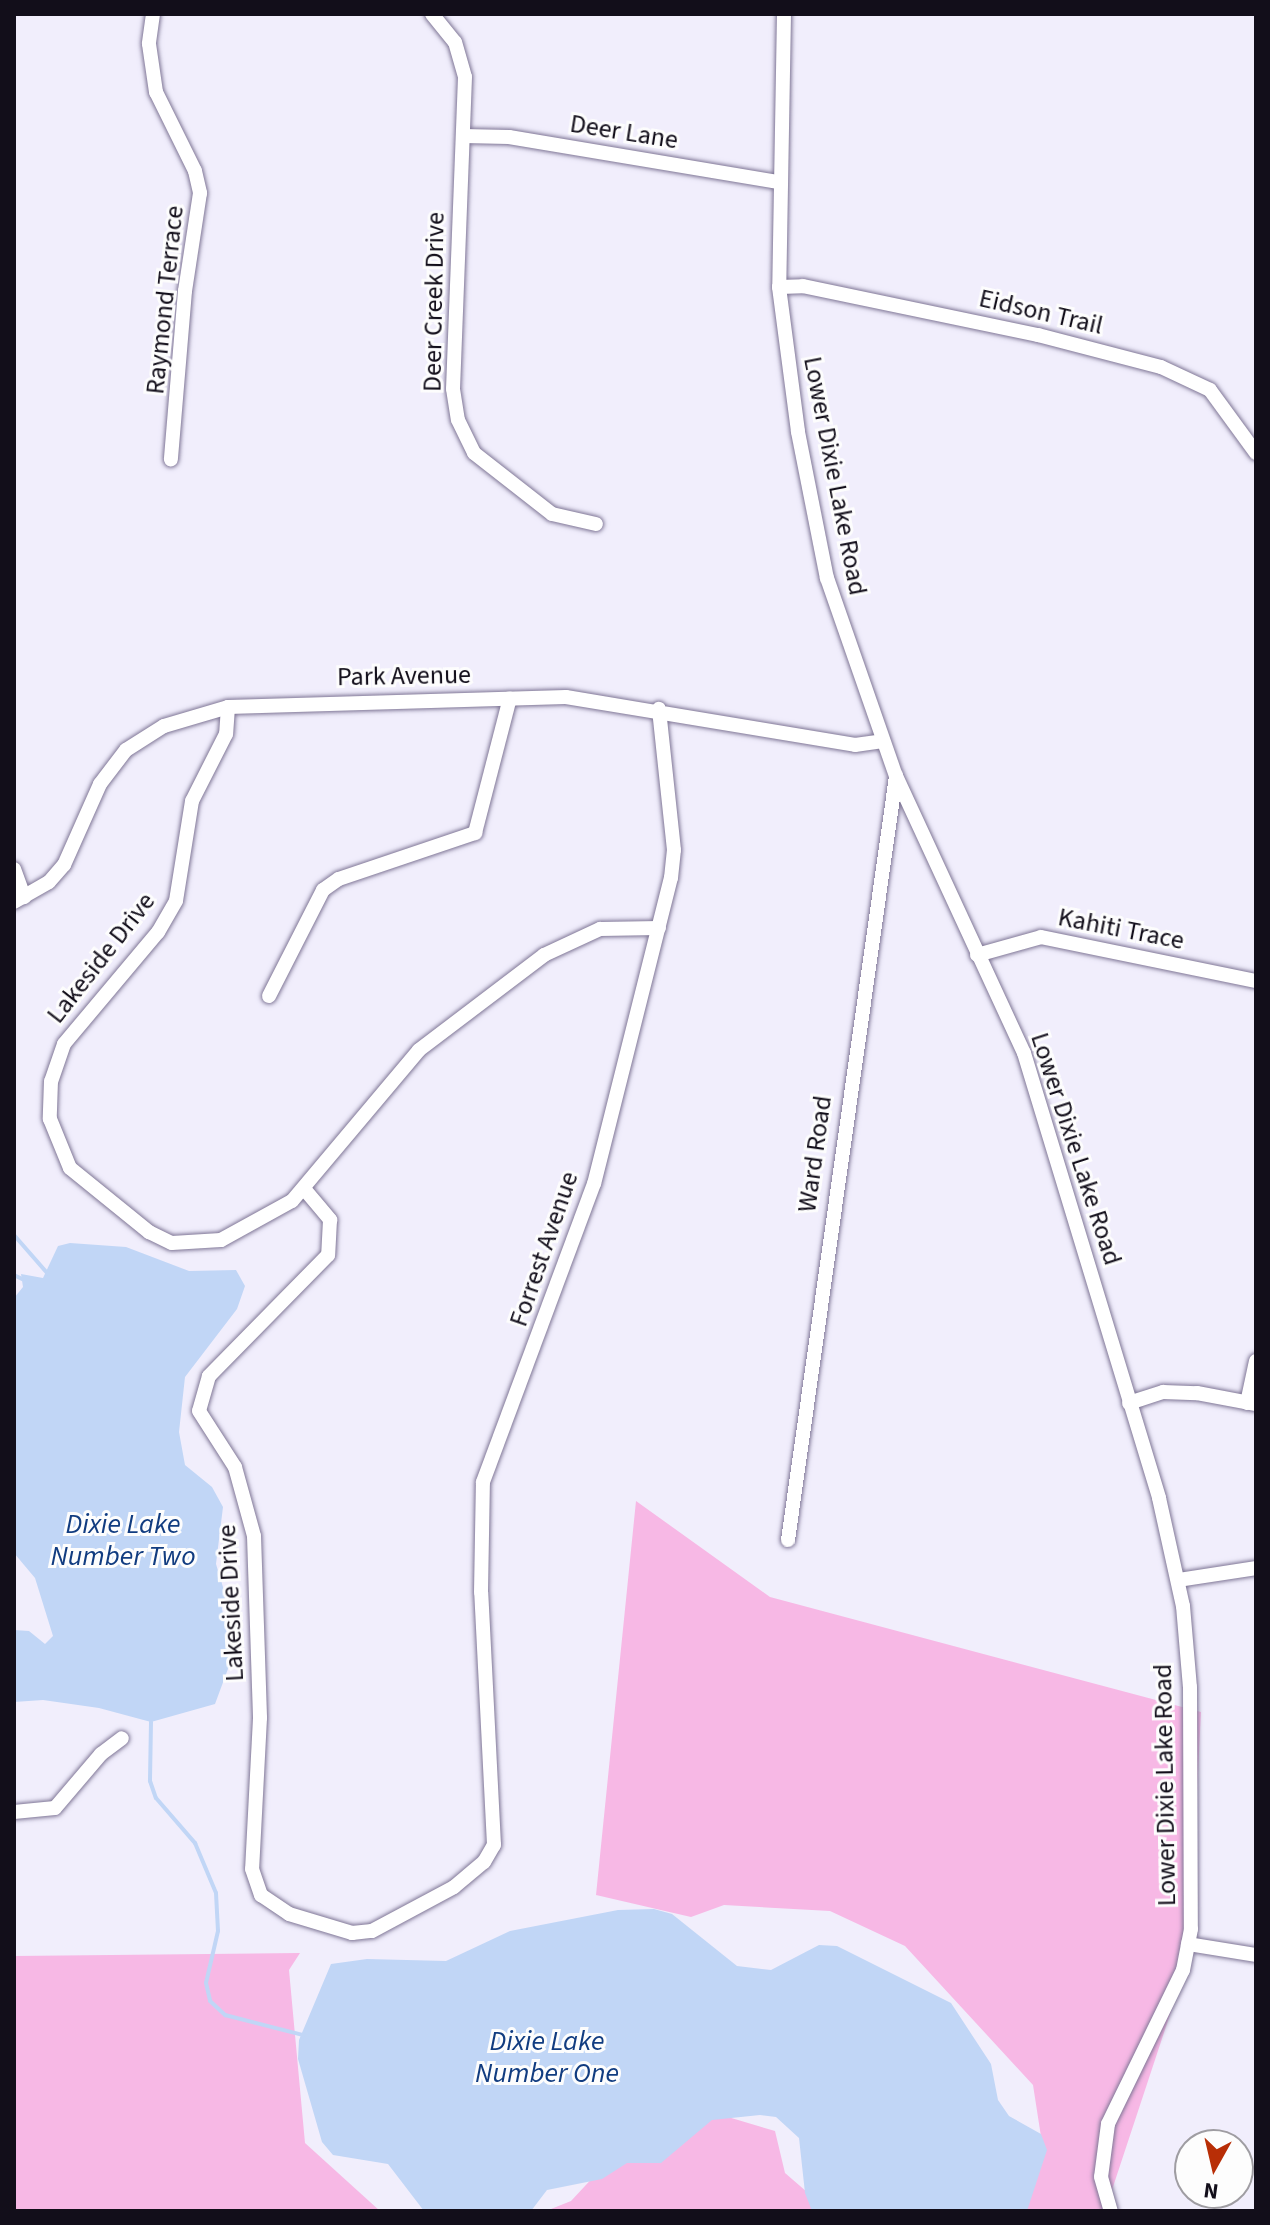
<!DOCTYPE html>
<html>
<head>
<meta charset="utf-8">
<style>
	body { margin:0 }
	#map { position:relative; width:1270px; height:2225px; overflow:hidden; background:#f1eefc; font-family:"Source Sans 3",sans-serif }
	div>[style] { position:absolute }
	.green>* { inset:0; background:#f7b8e5 }
	.water>* { inset:0; background:#c1d6f6 }
	.stream>* { height:4px; margin:-2px; padding:0 2px; transform-origin:2px; border-radius:2px; background:#c1d6f6 }
	.roads { filter:drop-shadow(0 0 2px #7f7696) drop-shadow(0 0 2px #7f7696) }
	.minor>* { height:14px; margin:-7px; padding:0 7px; transform-origin:7px; border-radius:7px; background:#fff }
	span { translate:-50% -50%; white-space:nowrap; text-align:center; line-height:1.15; -webkit-text-stroke:6px #fdfdfd; paint-order:stroke }
	.street-label { font-size:26px; color:#120e1a }
	.water-label { font-size:28px; color:#113c80; font-style:italic }
	.frame { position:absolute; inset:0; border:16px solid #120e1a; pointer-events:none }
	.north { position:absolute; left:1174px; top:2129px; width:80px; height:80px; box-sizing:border-box; background:#fdfdfd; border:2px solid #9f9da2; border-radius:50%; rotate:188deg; font-size:22px; font-weight:700; line-height:32px; text-align:center; color:#120e1a }
	.north::after { content:''; display:block; margin:auto; width:28px; height:36px; background:#b82e06; clip-path:polygon(50% 0,100% 100%,50% 72%,0 100%) }
</style>
</head>
<body>
<div id="map">
	<div class="green">
		<div style="clip-path:polygon(636px 1501px,770px 1597px,1201px 1712px,1189px 1957px,1105px 2211px,1013px 2211px,1042px 2143px,1033px 2085px,905px 1946px,830px 1911px,724px 1905px,691px 1917px,596px 1895px)"></div>
		<div style="clip-path:polygon(300px 1953px,289px 1970px,305px 2143px,380px 2211px,14px 2211px,14px 1956px)"></div>
		<div style="clip-path:polygon(728px 2117px,775px 2131px,785px 2173px,829px 2211px,546px 2211px,571px 2201px,598px 2172px,687px 2119px)"></div>
	</div>
	<div class="water">
		<div style="clip-path:polygon(70px 1243px,126px 1247px,189px 1271px,236px 1270px,245px 1286px,237px 1309px,185px 1377px,179px 1432px,185px 1465px,212px 1487px,223px 1507px,216px 1564px,226px 1597px,221px 1604px,232px 1658px,215px 1704px,151px 1722px,99px 1708px,43px 1700px,14px 1702px,14px 1630px,29px 1631px,45px 1644px,53px 1636px,35px 1578px,14px 1553px,14px 1298px,23px 1287px,21px 1274px,43px 1278px,58px 1246px)"></div>
		<div style="clip-path:polygon(654px 1909px,672px 1914px,737px 1966px,771px 1970px,819px 1945px,837px 1946px,951px 2003px,991px 2064px,998px 2100px,1009px 2116px,1041px 2134px,1047px 2150px,1027px 2211px,812px 2211px,805px 2193px,799px 2138px,776px 2117px,760px 2115px,712px 2120px,661px 2163px,627px 2163px,602px 2179px,547px 2190px,531px 2211px,424px 2211px,388px 2164px,333px 2155px,322px 2142px,298px 2059px,299px 2040px,331px 1964px,367px 1959px,446px 1961px,510px 1931px,618px 1910px)"></div>
	</div>
	<div class="stream">
		<div style="left:14px;top:1235px;width:52px;rotate:48.9deg"></div>
		<div style="left:14px;top:1275px;width:9px;rotate:27deg"></div>
		<div style="left:151px;top:1722px;width:59px;rotate:91deg"></div>
		<div style="left:150px;top:1781px;width:18px;rotate:71deg"></div>
		<div style="left:156px;top:1798px;width:60px;rotate:49.1deg"></div>
		<div style="left:195px;top:1843px;width:54px;rotate:67.2deg"></div>
		<div style="left:216px;top:1893px;width:38px;rotate:87deg"></div>
		<div style="left:218px;top:1931px;width:53px;rotate:103deg"></div>
		<div style="left:206px;top:1983px;width:18px;rotate:77deg"></div>
		<div style="left:210px;top:2001px;width:21px;rotate:43deg"></div>
		<div style="left:225px;top:2015px;width:81px;rotate:14.4deg"></div>
	</div>
	<div class="roads">
		<div class="minor">
			<div style="left:153px;top:14px;width:30px;rotate:98deg"></div>
			<div style="left:149px;top:44px;width:49px;rotate:81.7deg"></div>
			<div style="left:156px;top:92px;width:88px;rotate:63.7deg"></div>
			<div style="left:195px;top:171px;width:23px;rotate:77deg"></div>
			<div style="left:200px;top:193px;width:99px;rotate:98.7deg"></div>
			<div style="left:185px;top:291px;width:169px;rotate:94.8deg"></div>
			<div style="left:432px;top:14px;width:36px;rotate:51deg"></div>
			<div style="left:455px;top:42px;width:36px;rotate:74deg"></div>
			<div style="left:465px;top:77px;width:312px;rotate:92.2deg"></div>
			<div style="left:453px;top:389px;width:31px;rotate:81deg"></div>
			<div style="left:458px;top:420px;width:37px;rotate:64deg"></div>
			<div style="left:474px;top:453px;width:99px;rotate:38deg"></div>
			<div style="left:552px;top:514px;width:45px;rotate:12.8deg"></div>
			<div style="left:784px;top:14px;width:273px;rotate:91deg"></div>
			<div style="left:779px;top:287px;width:146px;rotate:82.5deg"></div>
			<div style="left:798px;top:432px;width:149px;rotate:78.8deg"></div>
			<div style="left:827px;top:578px;width:210px;rotate:70.8deg"></div>
			<div style="left:896px;top:776px;width:305px;rotate:65.2deg"></div>
			<div style="left:1024px;top:1053px;width:465px;rotate:73.1deg"></div>
			<div style="left:1159px;top:1498px;width:111px;rotate:77.5deg"></div>
			<div style="left:1183px;top:1606px;width:81px;rotate:85.1deg"></div>
			<div style="left:1190px;top:1687px;width:242px;rotate:89.8deg"></div>
			<div style="left:1191px;top:1929px;width:42px;rotate:101deg"></div>
			<div style="left:1183px;top:1970px;width:171px;rotate:116deg"></div>
			<div style="left:1108px;top:2124px;width:53px;rotate:97.5deg"></div>
			<div style="left:1101px;top:2177px;width:35px;rotate:74deg"></div>
			<div style="left:463px;top:136px;width:46px;rotate:1.2deg"></div>
			<div style="left:509px;top:137px;width:272px;rotate:9.5deg"></div>
			<div style="left:779px;top:287px;width:24px;rotate:-2deg"></div>
			<div style="left:803px;top:286px;width:240px;rotate:11.8deg"></div>
			<div style="left:1038px;top:335px;width:127px;rotate:14.6deg"></div>
			<div style="left:1161px;top:367px;width:54px;rotate:25.1deg"></div>
			<div style="left:1210px;top:390px;width:78px;rotate:53.9deg"></div>
			<div style="left:228px;top:707px;width:27px;rotate:94deg"></div>
			<div style="left:226px;top:734px;width:75px;rotate:116.9deg"></div>
			<div style="left:192px;top:801px;width:101px;rotate:99.1deg"></div>
			<div style="left:176px;top:901px;width:36px;rotate:120deg"></div>
			<div style="left:158px;top:932px;width:146px;rotate:130deg"></div>
			<div style="left:64px;top:1044px;width:39px;rotate:109deg"></div>
			<div style="left:51px;top:1081px;width:38px;rotate:92deg"></div>
			<div style="left:50px;top:1119px;width:53px;rotate:67.8deg"></div>
			<div style="left:70px;top:1168px;width:102px;rotate:39deg"></div>
			<div style="left:149px;top:1232px;width:25px;rotate:26deg"></div>
			<div style="left:172px;top:1243px;width:49px;rotate:-3.5deg"></div>
			<div style="left:221px;top:1240px;width:81px;rotate:-28.8deg"></div>
			<div style="left:292px;top:1201px;width:197px;rotate:-49.9deg"></div>
			<div style="left:419px;top:1050px;width:157px;rotate:-37.2deg"></div>
			<div style="left:544px;top:955px;width:62px;rotate:-24.9deg"></div>
			<div style="left:600px;top:929px;width:59px;rotate:-1deg"></div>
			<div style="left:14px;top:869px;width:30px;rotate:70deg"></div>
			<div style="left:14px;top:902px;width:40px;rotate:-29.7deg"></div>
			<div style="left:49px;top:882px;width:23px;rotate:-49deg"></div>
			<div style="left:64px;top:865px;width:89px;rotate:-66deg"></div>
			<div style="left:100px;top:784px;width:43px;rotate:-52.6deg"></div>
			<div style="left:126px;top:750px;width:45px;rotate:-32.3deg"></div>
			<div style="left:164px;top:726px;width:67px;rotate:-16.5deg"></div>
			<div style="left:228px;top:707px;width:338px;rotate:-1.7deg"></div>
			<div style="left:566px;top:697px;width:293px;rotate:9.4deg"></div>
			<div style="left:855px;top:745px;width:28px;rotate:-8deg"></div>
			<div style="left:977px;top:955px;width:66px;rotate:-15.7deg"></div>
			<div style="left:1041px;top:937px;width:219px;rotate:11.6deg"></div>
			<div style="left:269px;top:996px;width:119px;rotate:-63deg"></div>
			<div style="left:323px;top:890px;width:19px;rotate:-35deg"></div>
			<div style="left:339px;top:879px;width:144px;rotate:-18.7deg"></div>
			<div style="left:475px;top:833px;width:139px;rotate:-75.5deg"></div>
			<div style="left:306px;top:1191px;width:38px;rotate:50deg"></div>
			<div style="left:330px;top:1220px;width:35px;rotate:93deg"></div>
			<div style="left:328px;top:1255px;width:170px;rotate:134.5deg"></div>
			<div style="left:209px;top:1376px;width:36px;rotate:106deg"></div>
			<div style="left:199px;top:1411px;width:67px;rotate:57.3deg"></div>
			<div style="left:235px;top:1467px;width:72px;rotate:74.6deg"></div>
			<div style="left:254px;top:1536px;width:182px;rotate:88.1deg"></div>
			<div style="left:260px;top:1718px;width:151px;rotate:93deg"></div>
			<div style="left:252px;top:1869px;width:28px;rotate:71deg"></div>
			<div style="left:261px;top:1895px;width:34px;rotate:34deg"></div>
			<div style="left:289px;top:1914px;width:66px;rotate:16.8deg"></div>
			<div style="left:352px;top:1933px;width:20px;rotate:-6deg"></div>
			<div style="left:372px;top:1931px;width:93px;rotate:-28.2deg"></div>
			<div style="left:454px;top:1887px;width:39px;rotate:-40deg"></div>
			<div style="left:484px;top:1862px;width:20px;rotate:-60deg"></div>
			<div style="left:494px;top:1845px;width:253px;rotate:-92.9deg"></div>
			<div style="left:481px;top:1592px;width:110px;rotate:-89deg"></div>
			<div style="left:483px;top:1482px;width:318px;rotate:-69.6deg"></div>
			<div style="left:594px;top:1184px;width:316px;rotate:-75.9deg"></div>
			<div style="left:671px;top:878px;width:28px;rotate:-84deg"></div>
			<div style="left:674px;top:850px;width:142px;rotate:-96.1deg"></div>
			<div style="left:1129px;top:1403px;width:36px;rotate:-18deg"></div>
			<div style="left:1163px;top:1392px;width:34px;rotate:2deg"></div>
			<div style="left:1197px;top:1393px;width:60px;rotate:10.6deg"></div>
			<div style="left:1247px;top:1403px;width:43px;rotate:-77.9deg"></div>
			<div style="left:788px;top:1540px;width:772px;rotate:-81.95deg"></div>
			<div style="left:1178px;top:1580px;width:79px;rotate:-8.7deg"></div>
			<div style="left:14px;top:1812px;width:41px;rotate:-5.6deg"></div>
			<div style="left:55px;top:1808px;width:71px;rotate:-49.6deg"></div>
			<div style="left:101px;top:1754px;width:26px;rotate:-37deg"></div>
			<div style="left:1188px;top:1944px;width:69px;rotate:9.2deg"></div>
		</div>
	</div>
	<div class="street-label">
		<span style="left:624px;top:132px;rotate:9deg">Deer Lane</span>
		<span style="left:165px;top:300px;rotate:-84deg">Raymond Terrace</span>
		<span style="left:434px;top:302px;rotate:-89deg">Deer Creek Drive</span>
		<span style="left:1041px;top:312px;rotate:13deg">Eidson Trail</span>
		<span style="left:835px;top:476px;rotate:79deg">Lower Dixie Lake Road</span>
		<span style="left:404px;top:676px;rotate:-1deg">Park Avenue</span>
		<span style="left:1121px;top:929px;rotate:11deg">Kahiti Trace</span>
		<span style="left:101px;top:958px;rotate:-52deg">Lakeside Drive</span>
		<span style="left:1076px;top:1149px;rotate:72deg">Lower Dixie Lake Road</span>
		<span style="left:815px;top:1154px;rotate:-82deg">Ward Road</span>
		<span style="left:544px;top:1249px;rotate:-71deg">Forrest Avenue</span>
		<span style="left:231px;top:1603px;rotate:-93deg">Lakeside Drive</span>
		<span style="left:1165px;top:1785px;rotate:-91deg">Lower Dixie Lake Road</span>
	</div>
	<div class="water-label">
		<span style="left:123px;top:1540px">Dixie Lake<br>Number Two</span>
		<span style="left:547px;top:2057px">Dixie Lake<br>Number One</span>
	</div>
	<div class="frame"></div>
	<div class="north">N</div>
</div>
</body>
</html>
